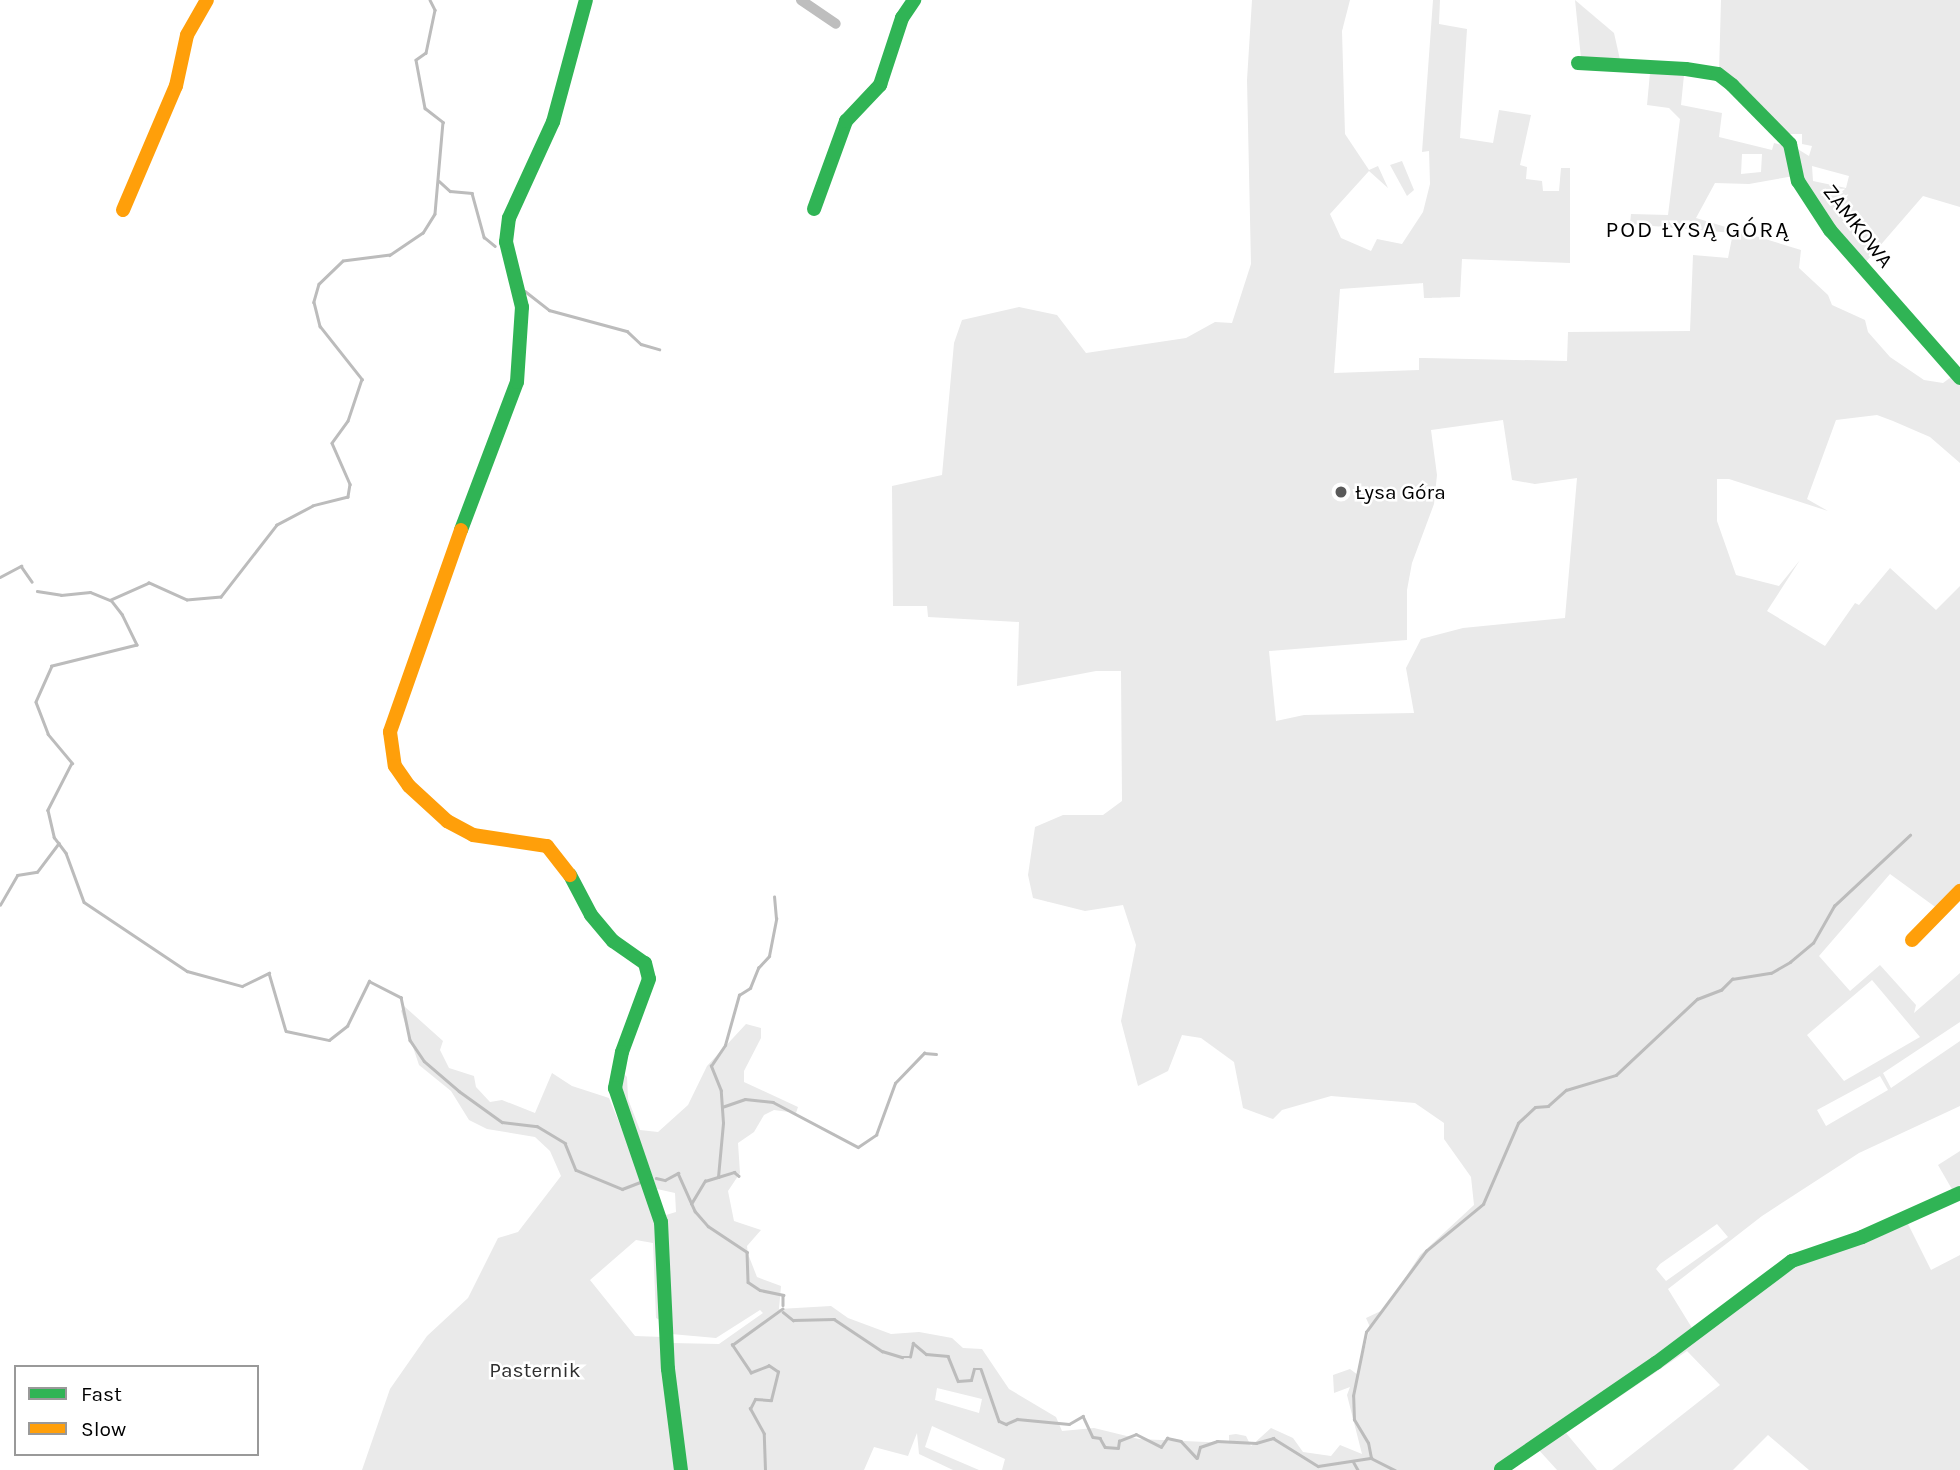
<!DOCTYPE html>
<html>
<head>
<meta charset="utf-8">
<style>
	body { margin:0 }
	#map { position:relative; width:1960px; height:1470px; overflow:hidden; background:#fff; font-family:Karla,sans-serif }
	div>[style] { position:absolute }
	.green>* { inset:0; background:#eaeaea }
	.stream>* { height:2.5px; margin:-1.25px; padding:0 1.25px; transform-origin:1.25px; border-radius:1.25px; background:#bcbcbc }
	.street>* { height:10px; margin:-5px; padding:0 5px; transform-origin:5px; border-radius:5px; background:#bebebe }
	.fast>* { height:14px; margin:-7px; padding:0 7px; transform-origin:7px; border-radius:7px; background:#30b455 }
	.slow>* { height:14px; margin:-7px; padding:0 7px; transform-origin:7px; border-radius:7px; background:#ff9f0a }
	.dots>* { width:19px; height:19px; translate:-50% -50%; box-sizing:border-box; border:4px solid #fff; border-radius:50% }
	span { translate:-50% -50%; white-space:nowrap; text-align:center; line-height:1.15; -webkit-text-stroke:5px #fff; paint-order:stroke }
	.street-label { font-size:21px; color:#000 }
	.poi-label { font-size:21px; color:#000 }
	.left { translate:0 -50%; text-align:left }
	.park-label { font-size:21px; color:#2f2f2f }
	.neighbourhood-label { font-size:23px; color:#000; letter-spacing:2px }
	.legend { position:absolute; left:14px; top:1365px; width:245px; height:91px; box-sizing:border-box; background:#fff; border:2px solid #999; margin:0; padding:9px 12px; list-style:none; font-size:21px; color:#000 }
	.legend li { display:flex; align-items:center; gap:14px; height:35px }
	.legend b { width:35px; border:2px solid #999 }
</style>
</head>
<body>
<div id="map">
	<div class="green">
		<div style="clip-path:polygon(evenodd,1252px 0,1350px 0,1342px 31px,1345px 134px,1369px 170px,1378px 166px,1388px 188px,1369px 171px,1330px 214px,1341px 238px,1371px 251px,1377px 239px,1402px 244px,1423px 212px,1430px 184px,1429px 151px,1422px 152px,1433px 0,1440px 0,1439px 24px,1467px 29px,1460px 138px,1493px 143px,1499px 110px,1531px 115px,1520px 165px,1527px 167px,1526px 179px,1542px 181px,1543px 191px,1559px 191px,1561px 168px,1570px 168px,1570px 263px,1462px 259px,1460px 297px,1424px 298px,1423px 283px,1340px 289px,1334px 373px,1419px 370px,1419px 358px,1424px 358px,1567px 361px,1568px 332px,1690px 331px,1693px 255px,1728px 258px,1733px 233px,1630px 224px,1631px 214px,1668px 215px,1680px 119px,1669px 108px,1647px 105px,1650px 73px,1684px 75px,1681px 105px,1722px 113px,1719px 137px,1772px 150px,1774px 143px,1786px 146px,1794px 176px,1749px 184px,1715px 183px,1696px 218px,1801px 250px,1799px 268px,1828px 295px,1832px 305px,1865px 320px,1868px 332px,1890px 357px,1924px 380px,1943px 383px,1954px 375px,1960px 384px,1960px 463px,1930px 437px,1893px 421px,1877px 415px,1844px 419px,1836px 420px,1807px 499px,1828px 511px,1729px 479px,1717px 479px,1717px 521px,1736px 575px,1779px 586px,1800px 560px,1767px 611px,1825px 646px,1855px 603px,1859px 605px,1890px 568px,1936px 610px,1960px 586px,1960px 886px,1938px 909px,1890px 874px,1819px 956px,1850px 991px,1880px 965px,1916px 1005px,1914px 1013px,1960px 973px,1960px 1022px,1883px 1073px,1891px 1088px,1960px 1041px,1960px 1106px,1859px 1153px,1762px 1216px,1668px 1289px,1692px 1328px,1688px 1334px,1494px 1470px,1002px 1470px,1005px 1459px,932px 1426px,925px 1447px,979px 1470px,953px 1470px,919px 1454px,917px 1433px,908px 1456px,874px 1447px,864px 1470px,683px 1470px,671px 1343px,719px 1344px,763px 1313px,760px 1310px,716px 1338px,671px 1334px,666px 1215px,676px 1212px,675px 1193px,657px 1189px,619px 1083px,624px 1074px,627px 1077px,628px 1099px,640px 1130px,658px 1132px,688px 1105px,707px 1066px,746px 1024px,761px 1028px,761px 1038px,744px 1071px,744px 1082px,798px 1107px,796px 1113px,774px 1110px,764px 1115px,754px 1132px,738px 1143px,740px 1173px,728px 1191px,734px 1221px,761px 1230px,747px 1246px,748px 1254px,757px 1277px,781px 1286px,779px 1309px,831px 1306px,848px 1318px,891px 1334px,919px 1332px,952px 1338px,963px 1348px,982px 1349px,1009px 1389px,1056px 1417px,1062px 1431px,1094px 1428px,1139px 1439px,1229px 1443px,1229px 1435px,1236px 1434px,1246px 1436px,1251px 1446px,1271px 1428px,1293px 1438px,1303px 1452px,1331px 1456px,1340px 1445px,1362px 1454px,1347px 1395px,1350px 1387px,1334px 1393px,1333px 1375px,1350px 1369px,1358px 1375px,1370px 1327px,1366px 1318px,1385px 1309px,1420px 1255px,1474px 1205px,1471px 1177px,1444px 1139px,1444px 1123px,1415px 1103px,1331px 1096px,1282px 1110px,1273px 1119px,1243px 1108px,1234px 1062px,1201px 1038px,1182px 1035px,1168px 1071px,1138px 1086px,1121px 1021px,1136px 945px,1123px 905px,1085px 911px,1033px 898px,1028px 875px,1035px 827px,1063px 815px,1103px 815px,1122px 801px,1121px 671px,1096px 671px,1017px 686px,1019px 622px,928px 617px,927px 606px,893px 606px,892px 486px,942px 475px,954px 343px,962px 320px,1019px 307px,1057px 315px,1086px 353px,1186px 338px,1215px 322px,1232px 323px,1251px 264px,1247px 80px,1252px 0,1742px 154px,1762px 154px,1761px 172px,1741px 174px,1742px 154px,1252px 0,1503px 420px,1512px 480px,1535px 484px,1577px 478px,1565px 618px,1463px 628px,1421px 639px,1406px 668px,1414px 713px,1304px 715px,1276px 721px,1269px 651px,1407px 640px,1407px 590px,1412px 563px,1434px 504px,1437px 475px,1431px 430px,1503px 420px,1252px 0,1872px 980px,1920px 1037px,1844px 1081px,1807px 1035px,1872px 980px,1252px 0,1880px 1076px,1888px 1090px,1826px 1126px,1817px 1110px,1880px 1076px,1252px 0,1717px 1224px,1728px 1237px,1666px 1281px,1656px 1269px,1660px 1264px,1717px 1224px,1252px 0,937px 1388px,982px 1399px,979px 1413px,935px 1400px,937px 1388px)"></div>
		<div style="clip-path:polygon(1575px 0,1614px 33px,1621px 64px,1581px 58px)"></div>
		<div style="clip-path:polygon(evenodd,1721px 0,1960px 0,1960px 207px,1923px 196px,1865px 263px,1808px 192px,1796px 148px,1809px 156px,1812px 146px,1802px 144px,1802px 134px,1787px 134px,1719px 73px,1721px 0,1812px 166px,1849px 176px,1846px 188px,1813px 181px,1812px 166px)"></div>
		<div style="clip-path:polygon(1402px 161px,1414px 190px,1407px 196px,1390px 165px)"></div>
		<div style="clip-path:polygon(404px 1006px,443px 1041px,440px 1050px,449px 1068px,474px 1076px,476px 1087px,490px 1102px,502px 1100px,535px 1113px,552px 1073px,572px 1086px,609px 1098px,655px 1210px,662px 1321px,656px 1318px,653px 1243px,636px 1240px,590px 1280px,635px 1336px,663px 1337px,676px 1470px,362px 1470px,390px 1389px,427px 1336px,468px 1298px,498px 1238px,518px 1232px,561px 1176px,550px 1151px,535px 1137px,487px 1129px,469px 1120px,451px 1091px,419px 1065px,401px 1011px)"></div>
		<div style="clip-path:polygon(1960px 1151px,1960px 1188px,1953px 1191px,1938px 1165px)"></div>
		<div style="clip-path:polygon(1907px 1222px,1931px 1270px,1960px 1255px,1960px 1470px,1809px 1470px,1768px 1435px,1733px 1470px,1612px 1470px,1720px 1385px,1687px 1351px,1566px 1433px,1597px 1470px,1557px 1470px,1537px 1448px,1794px 1268px)"></div>
	</div>
	<div class="stream">
		<div style="left:430px;top:0;width:11px;rotate:63deg"></div>
		<div style="left:435px;top:10px;width:44px;rotate:101.8deg"></div>
		<div style="left:426px;top:53px;width:12px;rotate:145deg"></div>
		<div style="left:416px;top:60px;width:49px;rotate:79.4deg"></div>
		<div style="left:425px;top:108px;width:23px;rotate:38deg"></div>
		<div style="left:443px;top:122px;width:92px;rotate:95deg"></div>
		<div style="left:435px;top:214px;width:22px;rotate:122deg"></div>
		<div style="left:423px;top:233px;width:40px;rotate:146deg"></div>
		<div style="left:390px;top:255px;width:47px;rotate:172.7deg"></div>
		<div style="left:343px;top:261px;width:33px;rotate:136deg"></div>
		<div style="left:319px;top:284px;width:19px;rotate:106deg"></div>
		<div style="left:314px;top:302px;width:25px;rotate:76deg"></div>
		<div style="left:320px;top:326px;width:68px;rotate:51.6deg"></div>
		<div style="left:362px;top:379px;width:44px;rotate:108.4deg"></div>
		<div style="left:348px;top:421px;width:27px;rotate:126deg"></div>
		<div style="left:332px;top:443px;width:45px;rotate:66.3deg"></div>
		<div style="left:350px;top:484px;width:13px;rotate:99deg"></div>
		<div style="left:348px;top:497px;width:36px;rotate:166deg"></div>
		<div style="left:313px;top:506px;width:41px;rotate:152.2deg"></div>
		<div style="left:277px;top:525px;width:91px;rotate:127.9deg"></div>
		<div style="left:221px;top:597px;width:34px;rotate:175deg"></div>
		<div style="left:187px;top:600px;width:42px;rotate:-155.9deg"></div>
		<div style="left:149px;top:583px;width:42px;rotate:155.9deg"></div>
		<div style="left:111px;top:600px;width:18px;rotate:52deg"></div>
		<div style="left:122px;top:614px;width:34px;rotate:64deg"></div>
		<div style="left:137px;top:645px;width:88px;rotate:166.1deg"></div>
		<div style="left:52px;top:666px;width:39px;rotate:114deg"></div>
		<div style="left:36px;top:702px;width:34px;rotate:69deg"></div>
		<div style="left:48px;top:734px;width:38px;rotate:50deg"></div>
		<div style="left:72px;top:763px;width:53px;rotate:117.1deg"></div>
		<div style="left:48px;top:810px;width:28px;rotate:77deg"></div>
		<div style="left:54px;top:837px;width:20px;rotate:53deg"></div>
		<div style="left:66px;top:853px;width:52px;rotate:69.8deg"></div>
		<div style="left:84px;top:902px;width:124px;rotate:33.8deg"></div>
		<div style="left:187px;top:971px;width:57px;rotate:15.3deg"></div>
		<div style="left:242px;top:986px;width:30px;rotate:-26deg"></div>
		<div style="left:269px;top:973px;width:60px;rotate:73.7deg"></div>
		<div style="left:286px;top:1031px;width:44px;rotate:11.8deg"></div>
		<div style="left:329px;top:1040px;width:23px;rotate:-38deg"></div>
		<div style="left:347px;top:1026px;width:50px;rotate:-63.9deg"></div>
		<div style="left:369px;top:981px;width:36px;rotate:27deg"></div>
		<div style="left:401px;top:997px;width:44px;rotate:78.2deg"></div>
		<div style="left:410px;top:1040px;width:25px;rotate:56deg"></div>
		<div style="left:424px;top:1061px;width:46px;rotate:40.6deg"></div>
		<div style="left:459px;top:1091px;width:53px;rotate:35.8deg"></div>
		<div style="left:502px;top:1122px;width:35px;rotate:7deg"></div>
		<div style="left:537px;top:1126px;width:33px;rotate:31deg"></div>
		<div style="left:565px;top:1143px;width:29px;rotate:68deg"></div>
		<div style="left:576px;top:1170px;width:50px;rotate:22.4deg"></div>
		<div style="left:622px;top:1189px;width:19px;rotate:-21deg"></div>
		<div style="left:439px;top:181px;width:15px;rotate:42deg"></div>
		<div style="left:450px;top:191px;width:22px;rotate:5deg"></div>
		<div style="left:472px;top:193px;width:46px;rotate:74.7deg"></div>
		<div style="left:484px;top:237px;width:14px;rotate:39deg"></div>
		<div style="left:525px;top:291px;width:31px;rotate:38deg"></div>
		<div style="left:549px;top:310px;width:81px;rotate:15.1deg"></div>
		<div style="left:627px;top:331px;width:19px;rotate:43deg"></div>
		<div style="left:641px;top:344px;width:19px;rotate:16deg"></div>
		<div style="left:0;top:577px;width:24px;rotate:-28deg"></div>
		<div style="left:21px;top:566px;width:19px;rotate:55deg"></div>
		<div style="left:37px;top:591px;width:24px;rotate:9deg"></div>
		<div style="left:61px;top:595px;width:29px;rotate:-6deg"></div>
		<div style="left:90px;top:592px;width:22px;rotate:22deg"></div>
		<div style="left:0;top:905px;width:34px;rotate:-60deg"></div>
		<div style="left:17px;top:875px;width:20px;rotate:-9deg"></div>
		<div style="left:37px;top:872px;width:36px;rotate:-53deg"></div>
		<div style="left:722px;top:1107px;width:24px;rotate:-19deg"></div>
		<div style="left:745px;top:1099px;width:28px;rotate:6deg"></div>
		<div style="left:773px;top:1102px;width:96px;rotate:27.9deg"></div>
		<div style="left:858px;top:1147px;width:22px;rotate:-34deg"></div>
		<div style="left:876px;top:1135px;width:55px;rotate:-69.9deg"></div>
		<div style="left:895px;top:1083px;width:42px;rotate:-46deg"></div>
		<div style="left:924px;top:1053px;width:12px;rotate:5deg"></div>
		<div style="left:718px;top:1177px;width:17px;rotate:-17deg"></div>
		<div style="left:734px;top:1172px;width:6px;rotate:39deg"></div>
		<div style="left:656px;top:1178px;width:9px;rotate:13deg"></div>
		<div style="left:665px;top:1180px;width:15px;rotate:-28deg"></div>
		<div style="left:678px;top:1173px;width:42px;rotate:65.9deg"></div>
		<div style="left:695px;top:1211px;width:20px;rotate:49deg"></div>
		<div style="left:708px;top:1226px;width:47px;rotate:33.7deg"></div>
		<div style="left:747px;top:1252px;width:30px;rotate:88deg"></div>
		<div style="left:748px;top:1282px;width:14px;rotate:34deg"></div>
		<div style="left:760px;top:1290px;width:24px;rotate:12deg"></div>
		<div style="left:783px;top:1295px;width:10px;rotate:90deg"></div>
		<div style="left:691px;top:1204px;width:27px;rotate:-59deg"></div>
		<div style="left:705px;top:1181px;width:14px;rotate:-17deg"></div>
		<div style="left:718px;top:1177px;width:54px;rotate:-84.7deg"></div>
		<div style="left:723px;top:1123px;width:32px;rotate:-94deg"></div>
		<div style="left:721px;top:1091px;width:27px;rotate:-112deg"></div>
		<div style="left:711px;top:1066px;width:25px;rotate:-56deg"></div>
		<div style="left:725px;top:1045px;width:52px;rotate:-74.4deg"></div>
		<div style="left:739px;top:995px;width:13px;rotate:-32deg"></div>
		<div style="left:750px;top:988px;width:22px;rotate:-68deg"></div>
		<div style="left:758px;top:968px;width:16px;rotate:-47deg"></div>
		<div style="left:769px;top:956px;width:38px;rotate:-79deg"></div>
		<div style="left:776px;top:919px;width:22px;rotate:-95deg"></div>
		<div style="left:783px;top:1312px;width:13px;rotate:39deg"></div>
		<div style="left:793px;top:1320px;width:41px;rotate:-1.4deg"></div>
		<div style="left:834px;top:1319px;width:58px;rotate:33.7deg"></div>
		<div style="left:882px;top:1351px;width:21px;rotate:17deg"></div>
		<div style="left:902px;top:1357px;width:8px"></div>
		<div style="left:910px;top:1357px;width:14px;rotate:-78deg"></div>
		<div style="left:913px;top:1343px;width:17px;rotate:40deg"></div>
		<div style="left:926px;top:1354px;width:22px;rotate:5deg"></div>
		<div style="left:948px;top:1356px;width:27px;rotate:68deg"></div>
		<div style="left:958px;top:1381px;width:13px;rotate:-4deg"></div>
		<div style="left:971px;top:1380px;width:11px;rotate:-75deg"></div>
		<div style="left:974px;top:1369px;width:7px"></div>
		<div style="left:981px;top:1369px;width:55px;rotate:70.9deg"></div>
		<div style="left:999px;top:1421px;width:8px;rotate:23deg"></div>
		<div style="left:1006px;top:1424px;width:12px;rotate:-24deg"></div>
		<div style="left:1017px;top:1419px;width:52px;rotate:5.5deg"></div>
		<div style="left:1069px;top:1424px;width:16px;rotate:-30deg"></div>
		<div style="left:1083px;top:1416px;width:23px;rotate:65deg"></div>
		<div style="left:1093px;top:1437px;width:7px;rotate:8deg"></div>
		<div style="left:1100px;top:1438px;width:10px;rotate:61deg"></div>
		<div style="left:1105px;top:1447px;width:13px;rotate:4deg"></div>
		<div style="left:1118px;top:1448px;width:7px;rotate:-82deg"></div>
		<div style="left:1119px;top:1441px;width:18px;rotate:-22deg"></div>
		<div style="left:1136px;top:1434px;width:28px;rotate:27deg"></div>
		<div style="left:1161px;top:1447px;width:11px;rotate:-56deg"></div>
		<div style="left:1167px;top:1438px;width:14px;rotate:12deg"></div>
		<div style="left:1181px;top:1441px;width:23px;rotate:47deg"></div>
		<div style="left:1197px;top:1458px;width:11px;rotate:-75deg"></div>
		<div style="left:1200px;top:1447px;width:18px;rotate:-19deg"></div>
		<div style="left:1217px;top:1441px;width:39px;rotate:3deg"></div>
		<div style="left:1256px;top:1443px;width:18px;rotate:-16deg"></div>
		<div style="left:1273px;top:1438px;width:53px;rotate:31.9deg"></div>
		<div style="left:1318px;top:1466px;width:54px;rotate:-8.6deg"></div>
		<div style="left:1371px;top:1458px;width:15px;rotate:-101deg"></div>
		<div style="left:1368px;top:1443px;width:27px;rotate:-121deg"></div>
		<div style="left:1354px;top:1420px;width:24px;rotate:-92deg"></div>
		<div style="left:1353px;top:1396px;width:65px;rotate:-78.5deg"></div>
		<div style="left:1366px;top:1332px;width:101px;rotate:-53.5deg"></div>
		<div style="left:1426px;top:1251px;width:74px;rotate:-39.5deg"></div>
		<div style="left:1483px;top:1204px;width:88px;rotate:-66.6deg"></div>
		<div style="left:1518px;top:1123px;width:23px;rotate:-43deg"></div>
		<div style="left:1535px;top:1107px;width:13px;rotate:-4deg"></div>
		<div style="left:1548px;top:1106px;width:24px;rotate:-42deg"></div>
		<div style="left:1566px;top:1090px;width:52px;rotate:-16.7deg"></div>
		<div style="left:1616px;top:1075px;width:111px;rotate:-43.2deg"></div>
		<div style="left:1697px;top:999px;width:26px;rotate:-21deg"></div>
		<div style="left:1721px;top:990px;width:16px;rotate:-45deg"></div>
		<div style="left:1732px;top:979px;width:39px;rotate:-9deg"></div>
		<div style="left:1771px;top:973px;width:22px;rotate:-30deg"></div>
		<div style="left:1790px;top:962px;width:30px;rotate:-40deg"></div>
		<div style="left:1813px;top:943px;width:43px;rotate:-60.4deg"></div>
		<div style="left:1834px;top:906px;width:104px;rotate:-43.1deg"></div>
		<div style="left:1371px;top:1458px;width:27px;rotate:27deg"></div>
		<div style="left:1353px;top:1461px;width:10px;rotate:61deg"></div>
		<div style="left:765px;top:1470px;width:36px;rotate:-92deg"></div>
		<div style="left:764px;top:1434px;width:29px;rotate:-119deg"></div>
		<div style="left:750px;top:1409px;width:11px;rotate:-63deg"></div>
		<div style="left:755px;top:1399px;width:16px;rotate:4deg"></div>
		<div style="left:771px;top:1400px;width:29px;rotate:-76deg"></div>
		<div style="left:778px;top:1372px;width:11px;rotate:-146deg"></div>
		<div style="left:769px;top:1366px;width:19px;rotate:159deg"></div>
		<div style="left:751px;top:1373px;width:34px;rotate:-124deg"></div>
		<div style="left:732px;top:1345px;width:62px;rotate:-35.8deg"></div>
	</div>
	<div class="street">
		<div style="left:801px;top:0;width:42px;rotate:34.4deg"></div>
	</div>
	<div class="fast">
		<div style="left:1578px;top:63px;width:108px;rotate:3.2deg"></div>
		<div style="left:1686px;top:69px;width:32px;rotate:9deg"></div>
		<div style="left:1718px;top:74px;width:18px;rotate:38deg"></div>
		<div style="left:1732px;top:85px;width:83px;rotate:45.5deg"></div>
		<div style="left:1790px;top:144px;width:38px;rotate:78deg"></div>
		<div style="left:1798px;top:181px;width:59px;rotate:56.9deg"></div>
		<div style="left:1830px;top:230px;width:197px;rotate:48.7deg"></div>
		<div style="left:814px;top:209px;width:94px;rotate:-70deg"></div>
		<div style="left:846px;top:121px;width:50px;rotate:-46.6deg"></div>
		<div style="left:880px;top:85px;width:71px;rotate:-71.8deg"></div>
		<div style="left:902px;top:18px;width:22px;rotate:-56deg"></div>
		<div style="left:461px;top:530px;width:158px;rotate:-69.3deg"></div>
		<div style="left:517px;top:382px;width:75px;rotate:-86.2deg"></div>
		<div style="left:522px;top:307px;width:67px;rotate:-103.8deg"></div>
		<div style="left:506px;top:242px;width:24px;rotate:-83deg"></div>
		<div style="left:509px;top:218px;width:106px;rotate:-65.4deg"></div>
		<div style="left:553px;top:122px;width:126px;rotate:-74.9deg"></div>
		<div style="left:570px;top:875px;width:45px;rotate:62.3deg"></div>
		<div style="left:591px;top:915px;width:34px;rotate:50deg"></div>
		<div style="left:613px;top:941px;width:39px;rotate:35deg"></div>
		<div style="left:645px;top:963px;width:16px;rotate:76deg"></div>
		<div style="left:649px;top:979px;width:78px;rotate:110.3deg"></div>
		<div style="left:622px;top:1052px;width:37px;rotate:101deg"></div>
		<div style="left:615px;top:1088px;width:142px;rotate:71.1deg"></div>
		<div style="left:661px;top:1222px;width:147px;rotate:87.3deg"></div>
		<div style="left:668px;top:1369px;width:102px;rotate:82.7deg"></div>
		<div style="left:1501px;top:1469px;width:188px;rotate:-34.4deg"></div>
		<div style="left:1656px;top:1363px;width:170px;rotate:-36.9deg"></div>
		<div style="left:1792px;top:1261px;width:74px;rotate:-18.9deg"></div>
		<div style="left:1862px;top:1237px;width:107px;rotate:-24.2deg"></div>
	</div>
	<div class="slow">
		<div style="left:123px;top:210px;width:135px;rotate:-66.9deg"></div>
		<div style="left:176px;top:86px;width:52px;rotate:-77.8deg"></div>
		<div style="left:187px;top:35px;width:40px;rotate:-60.3deg"></div>
		<div style="left:461px;top:530px;width:214px;rotate:109.4deg"></div>
		<div style="left:390px;top:732px;width:34px;rotate:82deg"></div>
		<div style="left:395px;top:766px;width:24px;rotate:55deg"></div>
		<div style="left:409px;top:786px;width:52px;rotate:42.6deg"></div>
		<div style="left:447px;top:821px;width:30px;rotate:28deg"></div>
		<div style="left:473px;top:835px;width:75px;rotate:8.5deg"></div>
		<div style="left:547px;top:846px;width:37px;rotate:52deg"></div>
		<div style="left:1912px;top:940px;width:69px;rotate:-45.6deg"></div>
	</div>
	<div class="dots">
		<div style="left:1341px;top:492px;background:#595959"></div>
	</div>
	<div class="street-label">
		<span style="left:1858px;top:226px;rotate:52deg">ZAMKOWA</span>
	</div>
	<div class="poi-label">
		<span class="left" style="left:1355px;top:492px">Łysa Góra</span>
	</div>
	<div class="park-label">
		<span style="left:535px;top:1370px">Pasternik</span>
	</div>
	<div class="neighbourhood-label">
		<span style="left:1698px;top:230px">POD ŁYSĄ GÓRĄ</span>
	</div>
	<ul class="legend">
	<li><b style="height:9px;background:#30b455"></b>Fast</li>
	<li><b style="height:9px;background:#ff9f0a"></b>Slow</li>
	</ul>
</div>
</body>
</html>
